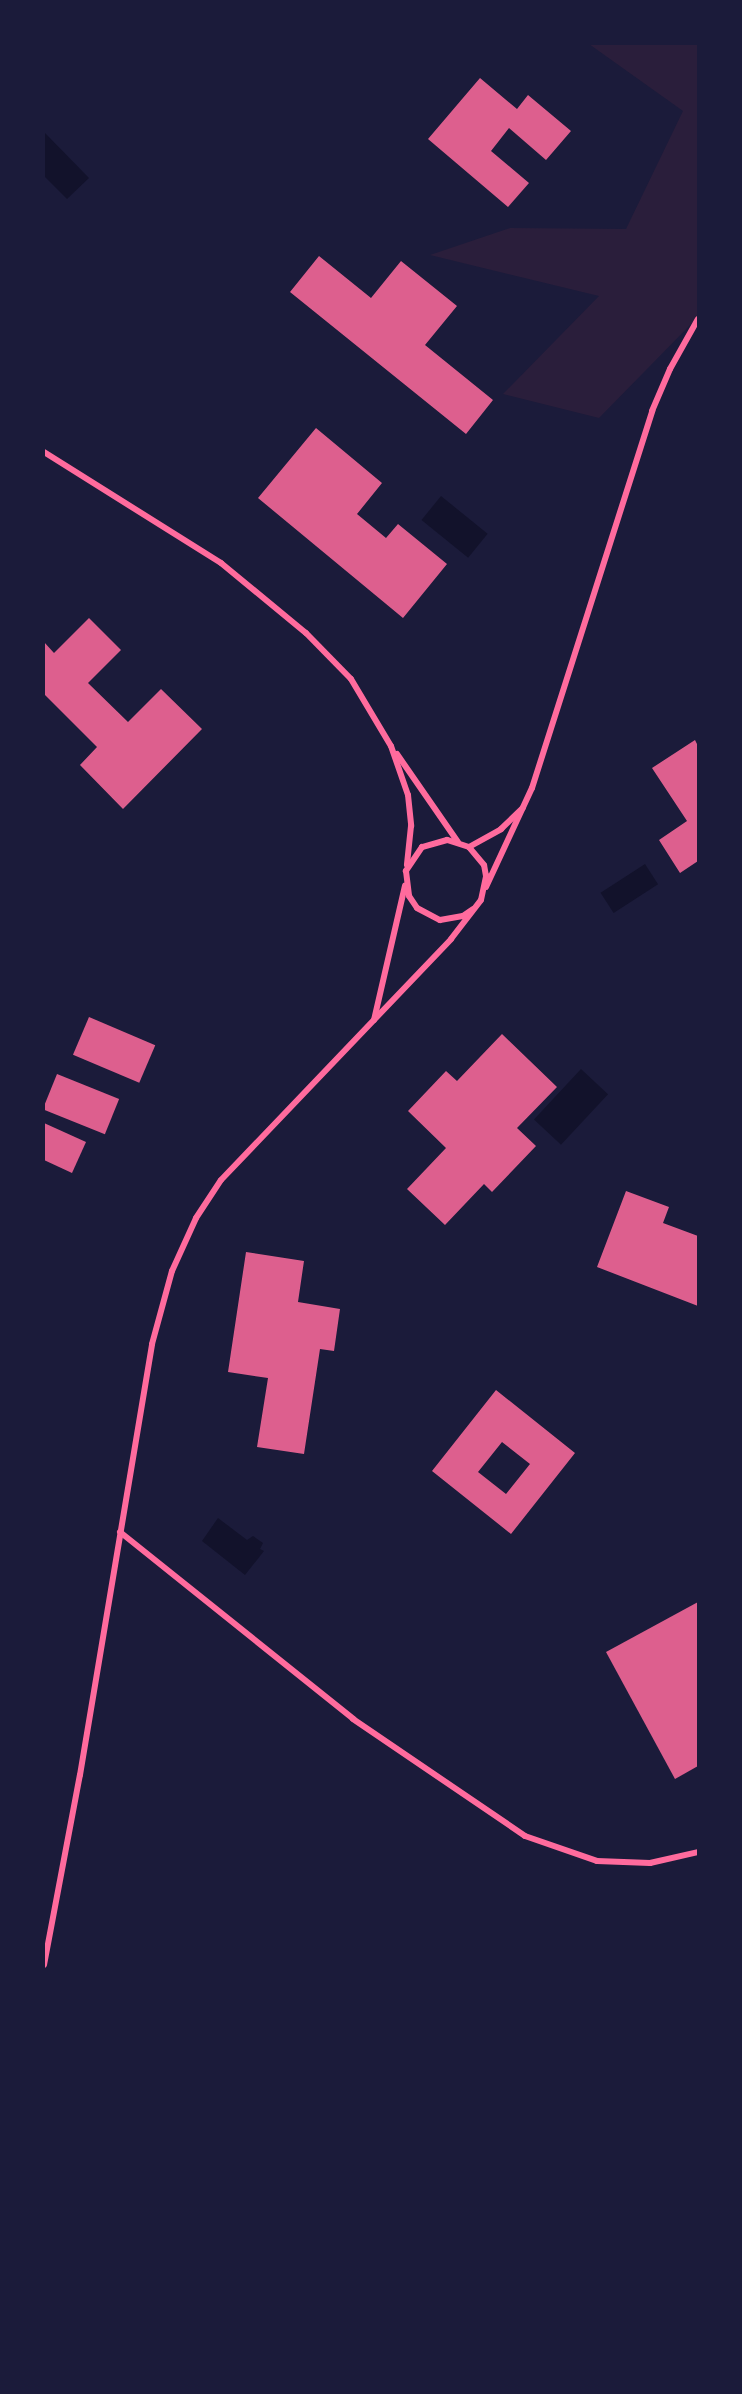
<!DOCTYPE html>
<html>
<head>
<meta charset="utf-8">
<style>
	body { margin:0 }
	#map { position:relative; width:742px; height:2394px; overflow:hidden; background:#1b1b3a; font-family:Inter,sans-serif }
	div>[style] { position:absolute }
	.green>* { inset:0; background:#2a1e3b }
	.water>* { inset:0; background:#12122b; transform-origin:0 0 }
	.building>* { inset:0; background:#dd5f8e; transform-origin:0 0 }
	.minor>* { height:6px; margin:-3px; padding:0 3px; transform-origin:3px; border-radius:3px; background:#ff6b9d }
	span { translate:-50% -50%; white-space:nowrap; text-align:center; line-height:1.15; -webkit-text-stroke:6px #1b1b3a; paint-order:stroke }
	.frame { position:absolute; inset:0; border:45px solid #1b1b3a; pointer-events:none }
</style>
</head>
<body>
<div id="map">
	<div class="green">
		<div style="clip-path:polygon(589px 44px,698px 44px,698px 317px,599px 418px,503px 394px,599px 296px,430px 255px,510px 228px,626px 229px,683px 111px)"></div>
	</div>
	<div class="water">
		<div style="clip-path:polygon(44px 132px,89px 178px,67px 199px,44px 176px)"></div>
		<div style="left:441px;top:496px;width:60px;height:31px;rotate:39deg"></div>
		<div style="left:645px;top:864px;width:24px;height:53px;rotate:57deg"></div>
		<div style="left:581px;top:1069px;width:37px;height:69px;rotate:43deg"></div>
		<div style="clip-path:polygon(218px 1518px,247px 1540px,253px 1536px,263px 1543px,260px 1549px,264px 1551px,245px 1575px,202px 1541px)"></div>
	</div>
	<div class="building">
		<div style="clip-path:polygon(480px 78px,517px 109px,528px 95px,571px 131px,546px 160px,509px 128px,491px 151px,529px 183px,508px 207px,428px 139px)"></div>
		<div style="clip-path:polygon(319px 256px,371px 298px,401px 261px,457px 306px,425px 345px,493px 400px,466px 434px,290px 292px)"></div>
		<div style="clip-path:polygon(316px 428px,382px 483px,357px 514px,386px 538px,398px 524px,447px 564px,403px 618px,258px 498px)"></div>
		<div style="clip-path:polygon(89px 618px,121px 650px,88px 683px,128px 722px,161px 689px,202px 729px,123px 809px,80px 765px,97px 747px,44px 694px,44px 642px,54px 653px)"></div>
		<div style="clip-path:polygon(695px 740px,698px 746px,698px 861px,680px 873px,659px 840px,687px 821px,652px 768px)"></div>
		<div style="left:89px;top:1017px;width:72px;height:41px;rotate:23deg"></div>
		<div style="clip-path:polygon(502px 1034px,557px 1087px,517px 1128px,536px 1146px,492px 1192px,484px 1184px,445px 1225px,407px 1189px,446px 1148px,408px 1111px,446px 1071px,457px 1081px)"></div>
		<div style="left:57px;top:1074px;width:67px;height:38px;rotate:22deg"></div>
		<div style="clip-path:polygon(44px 1123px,86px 1142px,72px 1173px,44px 1160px)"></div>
		<div style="clip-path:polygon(626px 1191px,669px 1207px,663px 1223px,698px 1236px,698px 1306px,597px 1267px)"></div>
		<div style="clip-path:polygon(246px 1252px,304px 1261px,298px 1302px,340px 1309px,334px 1351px,320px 1349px,304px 1454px,257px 1447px,268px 1378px,228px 1372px)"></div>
		<div style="clip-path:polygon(evenodd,496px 1390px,575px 1453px,511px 1534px,432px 1471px,496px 1390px,502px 1442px,530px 1464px,506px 1494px,478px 1472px,502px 1442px)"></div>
		<div style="clip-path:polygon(698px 1602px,698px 1766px,675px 1779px,606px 1652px)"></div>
	</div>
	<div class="minor">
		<div style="left:44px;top:452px;width:209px;rotate:32.1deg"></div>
		<div style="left:221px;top:563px;width:110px;rotate:39.5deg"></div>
		<div style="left:306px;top:633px;width:64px;rotate:45.6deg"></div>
		<div style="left:351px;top:679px;width:78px;rotate:59.2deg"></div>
		<div style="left:391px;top:746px;width:52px;rotate:70.9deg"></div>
		<div style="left:408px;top:795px;width:31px;rotate:84deg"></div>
		<div style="left:411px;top:826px;width:39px;rotate:96deg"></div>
		<div style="left:397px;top:754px;width:107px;rotate:55.3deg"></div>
		<div style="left:469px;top:847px;width:37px;rotate:-29deg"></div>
		<div style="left:501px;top:829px;width:30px;rotate:-44deg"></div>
		<div style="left:486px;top:887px;width:109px;rotate:-65.1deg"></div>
		<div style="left:532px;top:788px;width:396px;rotate:-72.3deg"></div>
		<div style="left:652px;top:411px;width:46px;rotate:-66.8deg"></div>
		<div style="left:670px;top:369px;width:57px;rotate:-60.8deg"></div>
		<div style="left:374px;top:1020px;width:138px;rotate:-77deg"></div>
		<div style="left:120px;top:1532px;width:299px;rotate:38.7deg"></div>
		<div style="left:353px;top:1719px;width:208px;rotate:34.2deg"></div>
		<div style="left:525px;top:1836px;width:76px;rotate:19.1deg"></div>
		<div style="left:597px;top:1861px;width:53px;rotate:2.2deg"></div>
		<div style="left:650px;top:1863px;width:49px;rotate:-12.9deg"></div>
		<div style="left:44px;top:1965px;width:193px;rotate:-79.3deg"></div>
		<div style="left:80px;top:1775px;width:437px;rotate:-80.5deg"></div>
		<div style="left:152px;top:1344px;width:76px;rotate:-74.7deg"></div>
		<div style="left:172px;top:1271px;width:58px;rotate:-65.6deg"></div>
		<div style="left:196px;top:1218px;width:45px;rotate:-56.7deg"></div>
		<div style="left:221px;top:1180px;width:333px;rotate:-46.3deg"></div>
		<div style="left:451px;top:939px;width:49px;rotate:-52.4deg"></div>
		<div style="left:481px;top:900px;width:25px;rotate:-78deg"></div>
		<div style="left:486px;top:876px;width:11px;rotate:-100deg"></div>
		<div style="left:484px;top:865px;width:23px;rotate:-130deg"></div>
		<div style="left:469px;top:847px;width:23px;rotate:-162deg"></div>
		<div style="left:447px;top:840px;width:26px;rotate:164deg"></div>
		<div style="left:422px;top:847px;width:29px;rotate:124deg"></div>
		<div style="left:406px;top:871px;width:25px;rotate:83deg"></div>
		<div style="left:409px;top:896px;width:14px;rotate:56deg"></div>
		<div style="left:417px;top:908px;width:26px;rotate:28deg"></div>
		<div style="left:440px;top:920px;width:23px;rotate:-10deg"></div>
		<div style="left:463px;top:916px;width:12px;rotate:-35deg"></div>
	</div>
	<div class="frame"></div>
</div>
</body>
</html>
